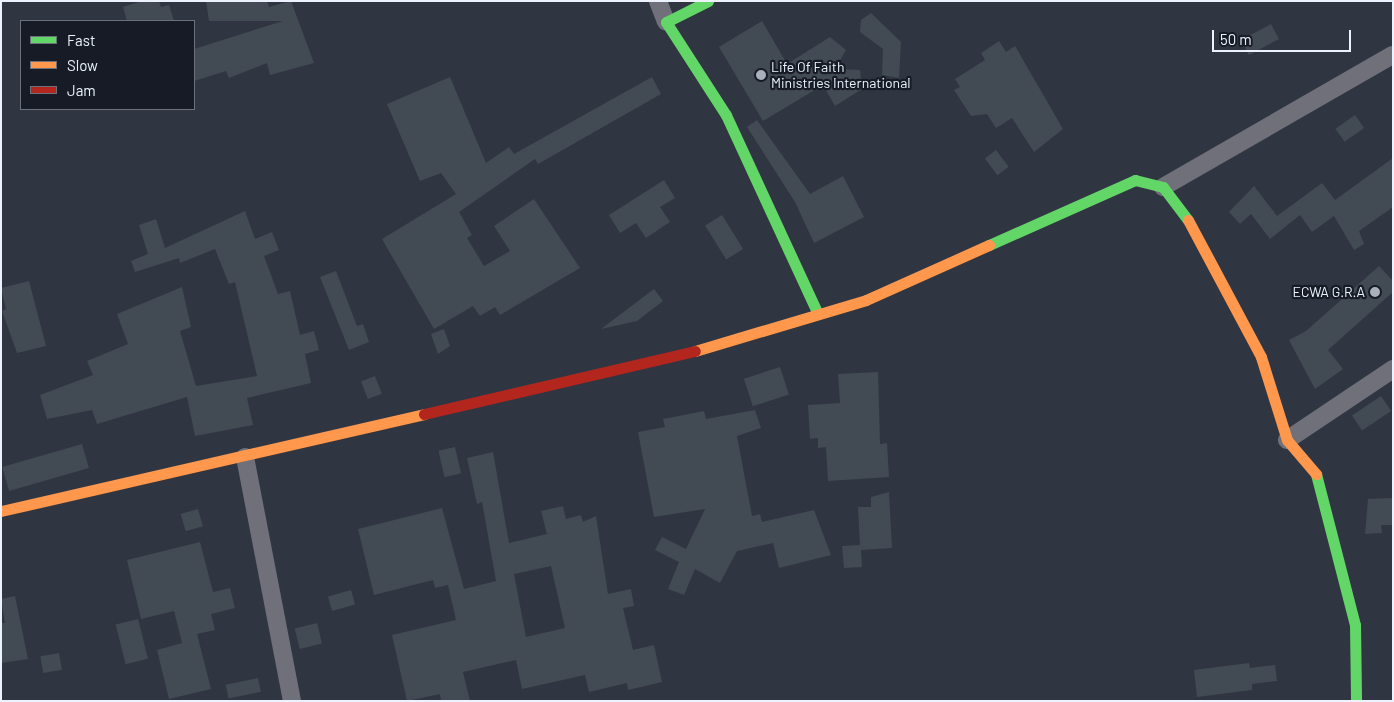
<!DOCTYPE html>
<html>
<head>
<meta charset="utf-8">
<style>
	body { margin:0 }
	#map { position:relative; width:1394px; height:702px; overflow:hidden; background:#303641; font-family:Barlow,sans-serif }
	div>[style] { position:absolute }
	.building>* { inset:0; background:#424a53; transform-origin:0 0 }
	.street>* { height:18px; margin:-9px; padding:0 9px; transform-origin:9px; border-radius:9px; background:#70707a }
	.fast>* { height:11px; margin:-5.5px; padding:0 5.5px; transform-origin:5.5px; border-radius:5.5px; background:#63d668 }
	.slow>* { height:11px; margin:-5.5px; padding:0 5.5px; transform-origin:5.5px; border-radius:5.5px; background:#ff974d }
	.jam>* { height:11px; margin:-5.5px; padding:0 5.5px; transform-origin:5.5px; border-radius:5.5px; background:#b3261e }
	.dots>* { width:14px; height:14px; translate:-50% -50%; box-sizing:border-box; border:2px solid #161b25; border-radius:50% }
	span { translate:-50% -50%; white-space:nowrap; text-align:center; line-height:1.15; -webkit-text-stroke:4.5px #161b25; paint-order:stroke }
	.poi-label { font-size:14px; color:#ecf3fe }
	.left { translate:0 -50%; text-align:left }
	.right { translate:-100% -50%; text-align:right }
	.frame { position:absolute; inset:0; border:2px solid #ecf3fe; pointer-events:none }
	.legend { position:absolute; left:20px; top:20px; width:175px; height:90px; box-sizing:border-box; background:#161b25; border:1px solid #6c717c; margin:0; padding:6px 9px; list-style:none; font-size:15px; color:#ecf3fe }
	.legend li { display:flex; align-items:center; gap:10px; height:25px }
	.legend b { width:25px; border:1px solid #6c717c }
	.scale { position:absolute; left:1212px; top:30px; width:139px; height:22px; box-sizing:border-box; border:2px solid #ecf3fe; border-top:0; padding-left:6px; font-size:15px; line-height:18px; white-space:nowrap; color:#ecf3fe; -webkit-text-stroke:4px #161b25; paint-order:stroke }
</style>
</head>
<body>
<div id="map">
	<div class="building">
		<div style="clip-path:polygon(142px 1px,159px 1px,161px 7px,169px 5px,174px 21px,127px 21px,123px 7px)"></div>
		<div style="clip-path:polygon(206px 1px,267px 1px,269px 7px,291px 1px,314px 63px,270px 75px,267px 63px,229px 78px,226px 71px,194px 81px,194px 49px,283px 21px,209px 21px)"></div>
		<div style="clip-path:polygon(871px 13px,901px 42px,899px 78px,882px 75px,883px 49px,860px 32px,861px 20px)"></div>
		<div style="clip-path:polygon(762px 21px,787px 64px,830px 37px,846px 50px,835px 69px,860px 70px,862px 89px,835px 106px,823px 85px,763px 121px,719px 47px)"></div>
		<div style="left:1271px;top:24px;width:17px;height:34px;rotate:62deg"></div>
		<div style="clip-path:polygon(999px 41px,1006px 52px,1015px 46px,1063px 129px,1034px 152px,1012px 118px,996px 128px,987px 114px,971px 116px,954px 90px,960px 87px,955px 79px,985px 60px,981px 53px)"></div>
		<div style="clip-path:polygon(450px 77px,486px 163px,509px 147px,514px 154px,652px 77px,661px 94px,538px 164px,535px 159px,459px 212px,472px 235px,467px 238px,484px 266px,510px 251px,494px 226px,534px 199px,580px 268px,500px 315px,495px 307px,480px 316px,473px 306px,434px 329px,382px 239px,456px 194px,441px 173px,420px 181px,387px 104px)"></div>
		<div style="left:1355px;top:115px;width:16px;height:24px;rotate:55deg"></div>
		<div style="clip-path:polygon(757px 120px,810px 194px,843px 176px,864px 217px,814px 243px,795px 202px,747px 127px)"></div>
		<div style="left:996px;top:150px;width:21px;height:14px;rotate:53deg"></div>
		<div style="clip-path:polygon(1393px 158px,1393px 207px,1359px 231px,1364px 244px,1354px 250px,1334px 216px,1312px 232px,1300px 215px,1270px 239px,1251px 214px,1240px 224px,1229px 212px,1254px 186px,1277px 216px,1322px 183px,1335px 200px)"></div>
		<div style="clip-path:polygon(664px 180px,675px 198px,660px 207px,670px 222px,646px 238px,636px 223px,620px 233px,609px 215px)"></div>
		<div style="clip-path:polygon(245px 211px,255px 239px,272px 232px,279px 250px,264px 256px,278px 294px,290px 291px,300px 335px,314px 331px,319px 350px,305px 354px,311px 383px,247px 398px,253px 425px,195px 436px,187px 397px,97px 424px,92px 410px,47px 419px,40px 395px,93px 375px,87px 361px,128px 344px,117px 314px,182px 287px,191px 327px,180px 331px,196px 386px,257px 376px,235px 282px,229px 284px,215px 249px,180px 263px,179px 258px,135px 272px,131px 261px,148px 254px,139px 225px,156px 219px,165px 248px)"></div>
		<div style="left:722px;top:215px;width:40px;height:20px;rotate:58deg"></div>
		<div style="clip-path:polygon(1379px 266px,1393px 281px,1393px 292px,1328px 350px,1343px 369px,1315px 389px,1289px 340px,1306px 331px)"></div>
		<div style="clip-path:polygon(336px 271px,357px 326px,363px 324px,369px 342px,349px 350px,320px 277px)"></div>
		<div style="clip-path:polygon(29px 281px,46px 346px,17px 353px,2px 311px,6px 309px,1px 288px)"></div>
		<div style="clip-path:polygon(654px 289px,663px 301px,637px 321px,601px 329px)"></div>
		<div style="clip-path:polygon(444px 329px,450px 346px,438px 354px,431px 334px)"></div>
		<div style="left:780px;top:367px;width:29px;height:38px;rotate:72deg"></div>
		<div style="clip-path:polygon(878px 372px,880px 444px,887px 443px,889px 477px,828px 481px,826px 447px,818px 448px,818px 438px,810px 439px,808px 405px,840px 403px,838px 374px)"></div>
		<div style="left:375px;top:376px;width:19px;height:15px;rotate:69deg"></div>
		<div style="left:1381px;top:396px;width:18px;height:35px;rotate:56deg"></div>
		<div style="clip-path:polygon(755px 410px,761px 428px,737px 436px,752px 516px,760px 514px,762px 522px,814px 510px,831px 555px,779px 568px,773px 543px,737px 551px,720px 583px,695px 569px,684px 595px,668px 589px,679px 562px,655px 550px,662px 537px,686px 549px,705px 509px,654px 517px,638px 432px,665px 427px,663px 419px,704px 411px,706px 419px)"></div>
		<div style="left:82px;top:444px;width:25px;height:83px;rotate:74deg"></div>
		<div style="left:455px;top:447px;width:27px;height:17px;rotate:77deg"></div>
		<div style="clip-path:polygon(evenodd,493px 452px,509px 543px,547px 534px,541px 511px,563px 506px,566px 519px,581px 515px,583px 522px,596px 516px,608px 594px,631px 589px,634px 606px,623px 608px,633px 650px,654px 645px,662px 682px,628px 690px,627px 683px,589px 692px,585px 675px,522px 689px,516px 660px,463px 672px,470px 701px,441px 701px,440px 694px,407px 701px,392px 635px,456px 620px,448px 585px,435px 588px,433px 580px,374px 595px,358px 529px,442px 508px,464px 589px,496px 581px,482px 502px,477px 504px,467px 458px,493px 452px,551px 566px,565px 628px,526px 637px,514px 574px,551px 566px)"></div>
		<div style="clip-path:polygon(889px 492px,892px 548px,861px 550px,862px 567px,844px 568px,842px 546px,860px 545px,858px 507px,871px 507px,871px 497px)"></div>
		<div style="clip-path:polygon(1393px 498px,1393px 525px,1381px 525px,1382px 533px,1365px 534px,1368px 499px)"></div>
		<div style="left:198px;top:509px;width:18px;height:18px;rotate:74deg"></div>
		<div style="clip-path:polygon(200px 542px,213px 592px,230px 588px,235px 608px,211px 614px,215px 630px,197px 634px,211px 689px,169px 699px,157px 650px,182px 643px,174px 611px,141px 619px,127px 560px)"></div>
		<div style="left:351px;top:590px;width:15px;height:24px;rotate:74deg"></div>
		<div style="clip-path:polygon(15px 596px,28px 659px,1px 663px,1px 623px,5px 623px,1px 599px)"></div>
		<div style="left:138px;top:619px;width:41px;height:23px;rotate:76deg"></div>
		<div style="left:317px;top:623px;width:21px;height:23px;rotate:76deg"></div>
		<div style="left:59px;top:653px;width:17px;height:19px;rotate:80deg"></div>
		<div style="clip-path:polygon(1249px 663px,1250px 668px,1275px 665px,1277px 681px,1252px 684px,1252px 690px,1197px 697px,1194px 670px)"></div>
		<div style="left:258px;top:678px;width:14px;height:33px;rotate:78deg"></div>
	</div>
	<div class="street">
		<div style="left:658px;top:1px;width:22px;rotate:69deg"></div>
		<div style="left:1163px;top:187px;width:265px;rotate:-29.9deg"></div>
		<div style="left:1287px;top:440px;width:128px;rotate:-33.8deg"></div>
		<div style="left:245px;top:457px;width:248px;rotate:79.1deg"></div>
	</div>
	<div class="fast">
		<div style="left:708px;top:1px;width:47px;rotate:153.4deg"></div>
		<div style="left:666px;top:22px;width:111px;rotate:57.2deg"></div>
		<div style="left:726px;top:115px;width:219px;rotate:65.2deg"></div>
		<div style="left:989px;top:245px;width:160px;rotate:-24deg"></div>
		<div style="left:1135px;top:180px;width:29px;rotate:14deg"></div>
		<div style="left:1163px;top:187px;width:41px;rotate:52.9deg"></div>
		<div style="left:1316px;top:474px;width:156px;rotate:75.5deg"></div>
		<div style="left:1355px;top:625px;width:76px;rotate:89.2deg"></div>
	</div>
	<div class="slow">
		<div style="left:1188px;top:220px;width:155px;rotate:61.9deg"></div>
		<div style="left:1261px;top:357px;width:87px;rotate:72.6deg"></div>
		<div style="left:1287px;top:440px;width:45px;rotate:49.5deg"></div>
		<div style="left:695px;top:351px;width:178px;rotate:-16.6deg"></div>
		<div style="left:866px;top:300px;width:135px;rotate:-24.1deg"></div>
		<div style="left:1px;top:511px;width:434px;rotate:-12.9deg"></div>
	</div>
	<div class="jam">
		<div style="left:424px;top:414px;width:278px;rotate:-13.1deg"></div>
	</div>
	<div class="dots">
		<div style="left:761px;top:75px;background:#aab1bc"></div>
		<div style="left:1375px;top:292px;background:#aab1bc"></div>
	</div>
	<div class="poi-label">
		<span class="left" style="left:771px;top:75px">Life Of Faith<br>Ministries International</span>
		<span class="right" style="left:1365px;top:292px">ECWA G.R.A</span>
	</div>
	<div class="frame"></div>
	<ul class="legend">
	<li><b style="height:6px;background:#63d668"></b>Fast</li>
	<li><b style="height:6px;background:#ff974d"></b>Slow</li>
	<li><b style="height:6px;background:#b3261e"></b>Jam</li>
	</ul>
	<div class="scale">50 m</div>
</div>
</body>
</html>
